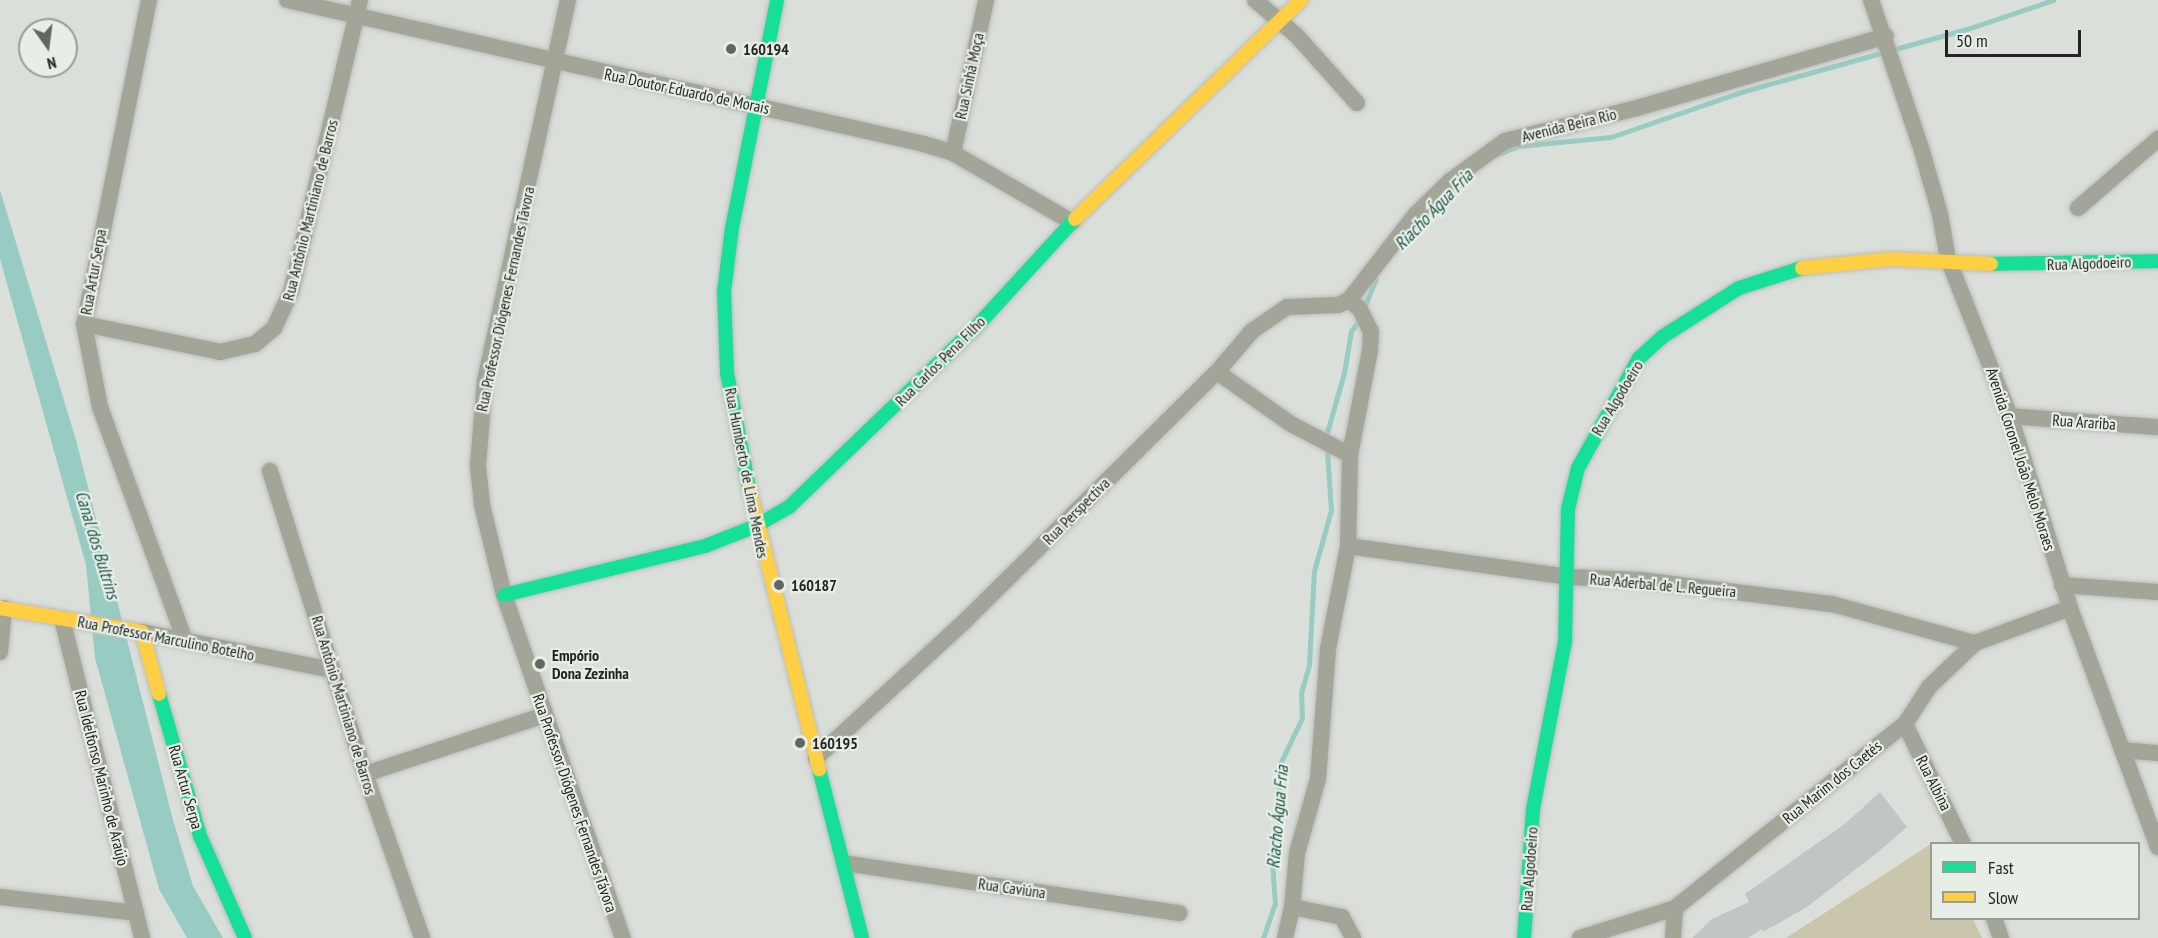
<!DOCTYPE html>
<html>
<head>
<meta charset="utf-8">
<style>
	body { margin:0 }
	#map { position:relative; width:2158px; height:938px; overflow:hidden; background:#dbdfda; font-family:"PT Sans Narrow",sans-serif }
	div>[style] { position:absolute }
	.green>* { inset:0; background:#cac6ac }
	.water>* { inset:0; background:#98cbc2 }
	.stream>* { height:5px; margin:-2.5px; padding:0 2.5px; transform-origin:2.5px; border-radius:2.5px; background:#98cbc2 }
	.building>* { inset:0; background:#c2c6c2 }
	.roads { filter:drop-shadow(0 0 2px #bbbdba) drop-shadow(0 0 2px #bbbdba) }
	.street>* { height:16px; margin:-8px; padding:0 8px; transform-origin:8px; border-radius:8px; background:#a3a599 }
	.fast>* { height:14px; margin:-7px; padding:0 7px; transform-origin:7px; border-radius:7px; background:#16e098 }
	.slow>* { height:14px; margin:-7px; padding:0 7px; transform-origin:7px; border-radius:7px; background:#ffcf43 }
	.dots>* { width:16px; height:16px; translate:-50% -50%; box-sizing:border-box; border:3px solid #e7eee5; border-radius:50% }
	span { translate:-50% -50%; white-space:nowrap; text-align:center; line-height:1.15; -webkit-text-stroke:4.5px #e7eee5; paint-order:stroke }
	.poi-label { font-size:16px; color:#222521; font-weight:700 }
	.left { translate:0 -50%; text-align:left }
	.street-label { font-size:16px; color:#222521 }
	.water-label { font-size:18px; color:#1d5850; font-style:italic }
	.legend { position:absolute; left:1930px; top:842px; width:210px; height:78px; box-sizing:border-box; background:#e7eee5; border:2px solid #989e97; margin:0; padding:8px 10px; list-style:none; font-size:18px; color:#222521 }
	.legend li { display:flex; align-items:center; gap:12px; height:30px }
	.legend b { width:30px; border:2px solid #989e97 }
	.north { position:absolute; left:18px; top:18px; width:60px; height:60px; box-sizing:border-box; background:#e7eee5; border:2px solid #989e97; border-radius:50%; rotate:166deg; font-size:16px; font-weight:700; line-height:24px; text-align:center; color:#222521 }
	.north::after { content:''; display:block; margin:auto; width:21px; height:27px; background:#636662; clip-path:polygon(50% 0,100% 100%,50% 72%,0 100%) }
	.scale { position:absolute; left:1945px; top:30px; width:136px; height:27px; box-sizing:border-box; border:3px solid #222521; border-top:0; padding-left:8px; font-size:18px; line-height:21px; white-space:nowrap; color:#222521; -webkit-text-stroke:4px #e7eee5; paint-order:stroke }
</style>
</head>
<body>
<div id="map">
	<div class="green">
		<div style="clip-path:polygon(1931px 844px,1932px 918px,1973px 919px,1982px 938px,1786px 938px)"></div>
	</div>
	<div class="water">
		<div style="clip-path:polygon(0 190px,76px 440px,173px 820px,193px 886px,223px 938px,187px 938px,159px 889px,95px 658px,86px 565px,0 259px)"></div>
	</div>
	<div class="stream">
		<div style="left:1499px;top:154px;width:21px;rotate:-23deg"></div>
		<div style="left:1518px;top:146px;width:93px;rotate:-5.5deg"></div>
		<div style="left:1611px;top:137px;width:138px;rotate:-19.1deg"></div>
		<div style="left:1741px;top:92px;width:238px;rotate:-15.6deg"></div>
		<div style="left:1970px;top:28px;width:88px;rotate:-18.6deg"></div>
		<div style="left:1364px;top:308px;width:32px;rotate:-68deg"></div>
		<div style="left:1263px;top:938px;width:36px;rotate:-71deg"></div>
		<div style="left:1275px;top:904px;width:41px;rotate:-94.2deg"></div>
		<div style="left:1272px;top:863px;width:37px;rotate:-79deg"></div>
		<div style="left:1279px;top:827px;width:61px;rotate:-90deg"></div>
		<div style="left:1279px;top:766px;width:53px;rotate:-64.4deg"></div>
		<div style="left:1302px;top:718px;width:25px;rotate:-92deg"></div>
		<div style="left:1301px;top:693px;width:29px;rotate:-74deg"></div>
		<div style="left:1309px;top:665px;width:94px;rotate:-87deg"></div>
		<div style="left:1314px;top:571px;width:63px;rotate:-74.4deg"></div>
		<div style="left:1331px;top:510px;width:74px;rotate:-93.9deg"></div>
		<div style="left:1326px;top:436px;width:66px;rotate:-74.1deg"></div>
		<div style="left:1344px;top:373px;width:43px;rotate:-80.5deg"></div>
		<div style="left:1351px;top:331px;width:15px;rotate:-53deg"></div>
	</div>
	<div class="building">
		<div style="clip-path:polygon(1880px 792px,1907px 827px,1877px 853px,1807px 907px,1763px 932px,1762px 929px,1748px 938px,1692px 938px,1712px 919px,1749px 902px,1745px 894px,1846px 823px)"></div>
	</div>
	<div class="roads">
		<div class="street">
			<div style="left:149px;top:0;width:330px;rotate:101.3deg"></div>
			<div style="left:84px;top:324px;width:85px;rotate:79.1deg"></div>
			<div style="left:100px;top:407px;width:249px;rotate:70deg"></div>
			<div style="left:287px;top:0;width:653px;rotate:12.74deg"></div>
			<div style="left:924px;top:144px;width:30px;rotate:17deg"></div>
			<div style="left:953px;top:153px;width:138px;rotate:30.1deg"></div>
			<div style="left:568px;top:0;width:389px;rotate:102.3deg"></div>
			<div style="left:485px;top:380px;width:86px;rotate:94.7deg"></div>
			<div style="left:478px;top:466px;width:39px;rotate:84deg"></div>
			<div style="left:482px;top:505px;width:93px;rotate:76.3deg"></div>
			<div style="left:504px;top:595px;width:363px;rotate:70.9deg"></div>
			<div style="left:1255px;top:0;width:55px;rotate:40.6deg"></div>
			<div style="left:1297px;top:36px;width:90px;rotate:48.2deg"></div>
			<div style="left:1871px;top:0;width:159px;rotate:71.3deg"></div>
			<div style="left:1922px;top:151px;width:66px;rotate:74.1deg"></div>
			<div style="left:1940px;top:214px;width:46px;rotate:79.9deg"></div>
			<div style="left:1948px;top:259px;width:169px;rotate:68.5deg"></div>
			<div style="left:2010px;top:416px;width:201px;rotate:72.6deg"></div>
			<div style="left:2070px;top:608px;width:255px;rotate:69.8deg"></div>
			<div style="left:953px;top:153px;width:157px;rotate:-77.8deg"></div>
			<div style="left:2078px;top:208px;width:106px;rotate:-40.8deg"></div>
			<div style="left:1349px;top:300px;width:109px;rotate:-52.1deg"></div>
			<div style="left:1416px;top:214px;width:47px;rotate:-44.1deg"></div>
			<div style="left:1450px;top:181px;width:68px;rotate:-36deg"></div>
			<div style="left:1505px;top:141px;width:136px;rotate:-14deg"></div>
			<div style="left:1637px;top:108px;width:259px;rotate:-16.1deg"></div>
			<div style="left:84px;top:324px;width:139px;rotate:11.6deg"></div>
			<div style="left:220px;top:352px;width:36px;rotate:-13deg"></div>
			<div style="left:255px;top:344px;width:25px;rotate:-40deg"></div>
			<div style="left:274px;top:328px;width:40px;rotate:-65deg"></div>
			<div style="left:291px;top:292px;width:300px;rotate:-76.7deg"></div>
			<div style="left:1217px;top:372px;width:90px;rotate:35.1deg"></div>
			<div style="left:1291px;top:424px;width:67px;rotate:27.7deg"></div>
			<div style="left:2010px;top:416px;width:148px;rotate:4.3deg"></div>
			<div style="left:270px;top:471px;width:318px;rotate:72.6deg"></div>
			<div style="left:365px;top:774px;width:174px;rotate:70.8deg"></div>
			<div style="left:1348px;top:546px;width:223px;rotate:8deg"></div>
			<div style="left:1569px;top:577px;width:72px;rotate:2.4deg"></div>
			<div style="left:1641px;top:580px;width:193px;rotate:7.2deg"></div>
			<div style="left:1832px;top:604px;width:148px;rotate:15.3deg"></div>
			<div style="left:2062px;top:585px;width:96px;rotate:4.2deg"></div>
			<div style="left:62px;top:619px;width:329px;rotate:75.9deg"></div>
			<div style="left:142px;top:632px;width:194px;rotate:11.3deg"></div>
			<div style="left:0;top:652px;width:44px;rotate:-84.8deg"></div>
			<div style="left:1905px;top:724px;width:133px;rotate:64.2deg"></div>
			<div style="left:2122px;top:750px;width:36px;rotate:5deg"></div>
			<div style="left:816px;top:758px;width:204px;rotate:-42.6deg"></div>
			<div style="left:966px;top:620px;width:353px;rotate:-44.7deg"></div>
			<div style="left:1217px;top:372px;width:54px;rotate:-49.5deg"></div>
			<div style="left:1252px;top:331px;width:42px;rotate:-34.4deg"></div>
			<div style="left:1287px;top:307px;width:51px;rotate:-2.2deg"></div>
			<div style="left:1338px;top:305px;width:12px;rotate:-24deg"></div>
			<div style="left:365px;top:774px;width:188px;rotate:-18.2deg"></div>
			<div style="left:844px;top:863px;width:339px;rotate:8.5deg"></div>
			<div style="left:0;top:897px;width:137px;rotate:6.7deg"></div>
			<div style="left:1292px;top:907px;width:54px;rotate:-84.7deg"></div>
			<div style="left:1297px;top:853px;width:77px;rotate:-74.2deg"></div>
			<div style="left:1318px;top:779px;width:130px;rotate:-85.6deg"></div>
			<div style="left:1328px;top:649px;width:105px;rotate:-79deg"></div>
			<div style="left:1348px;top:546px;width:91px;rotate:-88.7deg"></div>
			<div style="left:1350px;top:455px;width:107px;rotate:-79.2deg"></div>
			<div style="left:1370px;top:350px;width:18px;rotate:-87deg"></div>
			<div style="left:1371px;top:332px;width:25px;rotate:-116deg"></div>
			<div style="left:1360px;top:309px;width:14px;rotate:-141deg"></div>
			<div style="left:1994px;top:918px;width:21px;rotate:71deg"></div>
			<div style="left:1285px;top:938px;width:32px;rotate:-77deg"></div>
			<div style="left:1292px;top:907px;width:51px;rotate:11.3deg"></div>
			<div style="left:1342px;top:917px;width:24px;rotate:62deg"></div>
			<div style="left:1580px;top:938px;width:100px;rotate:-17.5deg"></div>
			<div style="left:1675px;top:908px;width:295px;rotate:-38.7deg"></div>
			<div style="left:1905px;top:724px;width:44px;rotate:-57deg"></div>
			<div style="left:1929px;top:687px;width:64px;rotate:-43.7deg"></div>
			<div style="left:1975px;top:643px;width:101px;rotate:-20.2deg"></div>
			<div style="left:1673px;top:938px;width:30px;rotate:-86deg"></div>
		</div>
		<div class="fast">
			<div style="left:1991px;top:264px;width:167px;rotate:-1deg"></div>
			<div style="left:749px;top:488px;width:117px;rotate:-100.8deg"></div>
			<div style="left:727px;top:373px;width:81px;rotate:-92.1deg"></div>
			<div style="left:724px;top:292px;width:64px;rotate:-82.9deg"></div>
			<div style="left:732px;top:228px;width:232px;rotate:-78.8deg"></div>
			<div style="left:504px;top:595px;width:207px;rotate:-13.7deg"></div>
			<div style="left:705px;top:546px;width:55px;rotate:-21.4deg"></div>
			<div style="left:756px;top:526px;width:38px;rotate:-30deg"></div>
			<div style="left:789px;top:507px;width:260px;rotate:-43.9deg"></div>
			<div style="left:976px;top:327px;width:147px;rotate:-47.5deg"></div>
			<div style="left:159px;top:694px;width:148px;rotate:73.9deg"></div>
			<div style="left:200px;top:836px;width:111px;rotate:66.2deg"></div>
			<div style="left:819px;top:769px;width:174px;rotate:75.7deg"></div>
			<div style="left:1524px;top:938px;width:129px;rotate:-86deg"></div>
			<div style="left:1533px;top:809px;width:170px;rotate:-79.2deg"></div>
			<div style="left:1565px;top:642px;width:133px;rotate:-88.7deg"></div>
			<div style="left:1568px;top:509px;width:42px;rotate:-76.3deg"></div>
			<div style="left:1578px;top:468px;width:126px;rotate:-61deg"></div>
			<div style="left:1639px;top:358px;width:31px;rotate:-42deg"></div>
			<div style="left:1662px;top:337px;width:91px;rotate:-32.5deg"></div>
			<div style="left:1739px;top:288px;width:66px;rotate:-17.6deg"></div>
		</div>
		<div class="slow">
			<div style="left:1075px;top:219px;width:315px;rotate:-44.1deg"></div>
			<div style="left:1802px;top:268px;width:88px;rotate:-5.8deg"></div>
			<div style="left:1890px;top:259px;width:101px;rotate:2.8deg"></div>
			<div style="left:749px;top:488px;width:290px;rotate:76deg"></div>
			<div style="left:0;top:608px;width:144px;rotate:9.6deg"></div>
			<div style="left:142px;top:632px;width:64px;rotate:74.7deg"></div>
		</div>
	</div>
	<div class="dots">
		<div style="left:731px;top:49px;background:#636662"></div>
		<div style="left:779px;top:585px;background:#636662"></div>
		<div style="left:540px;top:664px;background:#636662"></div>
		<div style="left:800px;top:743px;background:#636662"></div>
	</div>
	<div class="poi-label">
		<span class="left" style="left:743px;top:49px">160194</span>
		<span class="left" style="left:791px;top:585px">160187</span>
		<span class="left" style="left:552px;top:664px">Empório<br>Dona Zezinha</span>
		<span class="left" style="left:812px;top:743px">160195</span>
	</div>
	<div class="street-label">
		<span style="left:969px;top:76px;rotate:-78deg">Rua Sinhá Moça</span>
		<span style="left:687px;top:91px;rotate:12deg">Rua Doutor Eduardo de Morais</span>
		<span style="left:1569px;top:125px;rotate:-14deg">Avenida Beira Rio</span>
		<span style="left:310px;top:210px;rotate:-76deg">Rua Antônio Martiniano de Barros</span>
		<span style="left:2089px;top:263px;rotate:-2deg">Rua Algodoeiro</span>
		<span style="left:93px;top:272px;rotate:-80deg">Rua Artur Serpa</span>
		<span style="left:505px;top:299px;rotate:-78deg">Rua Professor Diógenes Fernandes Távora</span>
		<span style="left:940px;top:361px;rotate:-45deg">Rua Carlos Pena Filho</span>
		<span style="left:1617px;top:398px;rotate:-59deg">Rua Algodoeiro</span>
		<span style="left:2084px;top:422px;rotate:4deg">Rua Arariba</span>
		<span style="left:2021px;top:459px;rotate:72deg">Avenida Coronel João Melo Moraes</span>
		<span style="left:747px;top:473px;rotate:79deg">Rua Humberto de Lima Mendes</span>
		<span style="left:1076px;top:511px;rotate:-45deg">Rua Perspectiva</span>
		<span style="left:1663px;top:585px;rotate:5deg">Rua Aderbal de L. Regueira</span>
		<span style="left:166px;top:638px;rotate:11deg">Rua Professor Marculino Botelho</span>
		<span style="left:344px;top:705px;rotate:73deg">Rua Antônio Martiniano de Barros</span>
		<span style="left:102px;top:778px;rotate:76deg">Rua Idelfonso Marinho de Araújo</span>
		<span style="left:1832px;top:782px;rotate:-39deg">Rua Marim dos Caetés</span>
		<span style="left:1934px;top:783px;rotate:63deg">Rua Albina</span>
		<span style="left:186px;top:787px;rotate:74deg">Rua Artur Serpa</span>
		<span style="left:575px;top:803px;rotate:71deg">Rua Professor Diógenes Fernandes Távora</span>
		<span style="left:1529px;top:869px;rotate:-86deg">Rua Algodoeiro</span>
		<span style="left:1012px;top:888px;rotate:8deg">Rua Caviúna</span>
	</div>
	<div class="water-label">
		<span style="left:1434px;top:210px;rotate:-46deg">Riacho Água Fria</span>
		<span style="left:97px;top:545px;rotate:73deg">Canal dos Bultrins</span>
		<span style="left:1278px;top:817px;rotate:-85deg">Riacho Água Fria</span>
	</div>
	<ul class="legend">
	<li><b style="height:8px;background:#16e098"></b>Fast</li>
	<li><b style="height:8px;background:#ffcf43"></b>Slow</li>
	</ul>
	<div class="north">N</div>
	<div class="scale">50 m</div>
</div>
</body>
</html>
